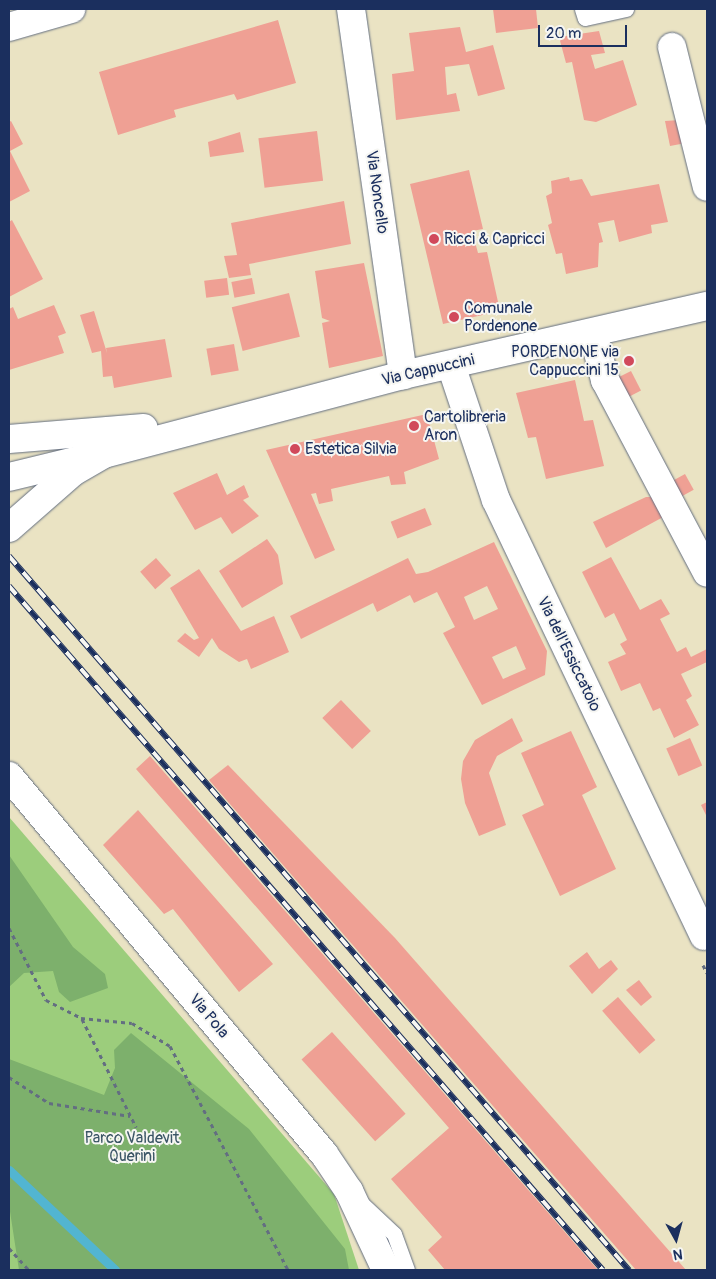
<!DOCTYPE html>
<html>
<head>
<meta charset="utf-8">
<style>
	body { margin:0 }
	#map { position:relative; width:716px; height:1279px; overflow:hidden; background:#eae3c3; font-family:Pangolin,sans-serif }
	div>[style] { position:absolute }
	.green>* { inset:0; background:#9ccd7c }
	.forest>* { inset:0; background:#7db06c }
	.stream>* { height:9px; margin:-4.5px; padding:0 4.5px; transform-origin:4.5px; border-radius:4.5px; background:#52b5d1 }
	.building>* { inset:0; background:#efa094; transform-origin:0 0 }
	.path>* { height:3px; margin-top:-1.5px; transform-origin:0; background:repeating-linear-gradient(90deg,#636e81 0 4px,transparent 0 8px) }
	.roads { filter:drop-shadow(0 0 1px #636e81) drop-shadow(0 0 1px #636e81) }
	.lane>* { height:15px; margin:-7.5px; padding:0 7.5px; transform-origin:7.5px; border-radius:7.5px; background:#fff }
	.street>* { height:28px; margin:-14px; padding:0 14px; transform-origin:14px; border-radius:14px; background:#fff }
	.secondary>* { height:28px; margin:-14px; padding:0 14px; transform-origin:14px; border-radius:14px; background:#fff }
	.rail>* { height:5.5px; margin-top:-2.75px; transform-origin:0; background:repeating-linear-gradient(90deg,#f6f6f2 0 11px,#1b2f5e 0 22px); box-sizing:border-box; border-block:1px solid #1b2f5e }
	.dots>* { width:14px; height:14px; translate:-50% -50%; box-sizing:border-box; border:2px solid #f6f6f2; border-radius:50% }
	span { translate:-50% -50%; white-space:nowrap; text-align:center; line-height:1.15; -webkit-text-stroke:4px #f6f6f2; paint-order:stroke }
	.street-label { font-size:16px; color:#1b2f5e }
	.poi-label { font-size:16px; color:#1b2f5e }
	.left { translate:0 -50%; text-align:left }
	.right { translate:-100% -50%; text-align:right }
	.park-label { font-size:16px; color:#3b5666 }
	.frame { position:absolute; inset:0; border:10px solid #1b2f5e; pointer-events:none }
	.north { position:absolute; left:651px; top:1214px; width:50px; height:50px; -webkit-text-stroke:4px #f6f6f2; paint-order:stroke; rotate:173deg; font-size:14px; font-weight:700; line-height:20px; text-align:center; color:#1b2f5e }
	.north::after { content:''; display:block; margin:auto; width:18px; height:22px; background:#1b2f5e; clip-path:polygon(50% 0,100% 100%,50% 72%,0 100%) }
	.scale { position:absolute; left:538px; top:25px; width:89px; height:22px; box-sizing:border-box; border:2px solid #1b2f5e; border-top:0; padding-left:6px; font-size:15px; line-height:18px; white-space:nowrap; color:#1b2f5e; -webkit-text-stroke:4px #f6f6f2; paint-order:stroke }
</style>
</head>
<body>
<div id="map">
	<div class="green">
		<div style="clip-path:polygon(9px 817px,334px 1194px,359px 1270px,9px 1270px)"></div>
	</div>
	<div class="forest">
		<div style="clip-path:polygon(9px 855px,73px 947px,105px 974px,108px 988px,70px 1002px,59px 992px,53px 971px,24px 973px,9px 987px)"></div>
		<div style="clip-path:polygon(131px 1033px,249px 1129px,345px 1249px,349px 1270px,19px 1270px,9px 1205px,9px 1059px,104px 1095px,115px 1068px,114px 1050px)"></div>
	</div>
	<div class="stream">
		<div style="left:9px;top:1170px;width:146px;rotate:43.3deg"></div>
	</div>
	<div class="building">
		<div style="clip-path:polygon(493px 9px,536px 9px,538px 28px,496px 33px)"></div>
		<div style="clip-path:polygon(278px 20px,296px 83px,237px 100px,234px 94px,174px 110px,176px 117px,118px 135px,99px 72px)"></div>
		<div style="clip-path:polygon(460px 27px,466px 52px,493px 45px,505px 89px,478px 96px,469px 64px,445px 67px,447px 95px,456px 93px,460px 111px,396px 120px,392px 74px,414px 71px,409px 33px)"></div>
		<div style="clip-path:polygon(599px 31px,605px 53px,591px 55px,595px 69px,623px 60px,637px 105px,596px 122px,584px 120px,572px 62px,566px 63px,559px 37px)"></div>
		<div style="clip-path:polygon(680px 120px,686px 143px,670px 146px,665px 121px)"></div>
		<div style="clip-path:polygon(11px 121px,23px 144px,10px 151px,30px 191px,9px 202px,9px 122px)"></div>
		<div style="left:317px;top:131px;width:50px;height:59px;rotate:83deg"></div>
		<div style="clip-path:polygon(240px 132px,244px 152px,210px 157px,208px 142px)"></div>
		<div style="clip-path:polygon(469px 170px,483px 229px,472px 231px,478px 253px,487px 252px,500px 311px,443px 324px,410px 184px)"></div>
		<div style="clip-path:polygon(569px 177px,570px 181px,582px 179px,591px 196px,659px 184px,668px 222px,651px 225px,652px 233px,619px 242px,614px 220px,598px 223px,603px 242px,599px 243px,598px 267px,566px 274px,562px 253px,556px 254px,548px 225px,552px 223px,546px 196px,552px 193px,551px 181px)"></div>
		<div style="clip-path:polygon(344px 201px,351px 244px,249px 264px,251px 275px,229px 278px,224px 256px,237px 255px,231px 223px)"></div>
		<div style="clip-path:polygon(12px 220px,43px 279px,9px 297px,9px 222px)"></div>
		<div style="clip-path:polygon(364px 263px,383px 356px,329px 368px,322px 323px,330px 321px,322px 318px,315px 271px)"></div>
		<div style="left:227px;top:278px;width:17px;height:23px;rotate:83deg"></div>
		<div style="left:252px;top:278px;width:16px;height:21px;rotate:79deg"></div>
		<div style="left:289px;top:293px;width:45px;height:59px;rotate:76deg"></div>
		<div style="clip-path:polygon(54px 305px,66px 333px,58px 336px,64px 353px,9px 370px,9px 309px,13px 307px,18px 319px)"></div>
		<div style="clip-path:polygon(94px 311px,107px 353px,106px 348px,165px 339px,172px 377px,114px 388px,112px 376px,103px 377px,101px 351px,92px 353px,80px 315px)"></div>
		<div style="left:234px;top:344px;width:27px;height:28px;rotate:80deg"></div>
		<div style="left:631px;top:371px;width:22px;height:14px;rotate:63deg"></div>
		<div style="clip-path:polygon(575px 380px,584px 421px,593px 420px,604px 466px,546px 479px,536px 437px,528px 438px,516px 393px)"></div>
		<div style="clip-path:polygon(427px 414px,439px 459px,404px 472px,406px 484px,391px 485px,389px 476px,331px 489px,333px 501px,319px 504px,316px 493px,311px 494px,335px 550px,315px 559px,266px 450px)"></div>
		<div style="clip-path:polygon(217px 473px,227px 495px,244px 485px,249px 497px,243px 500px,259px 516px,232px 534px,221px 517px,195px 530px,173px 493px)"></div>
		<div style="left:685px;top:474px;width:18px;height:14px;rotate:61deg"></div>
		<div style="clip-path:polygon(646px 497px,654px 497px,665px 516px,606px 548px,593px 522px)"></div>
		<div style="left:425px;top:508px;width:18px;height:37px;rotate:68deg"></div>
		<div style="clip-path:polygon(267px 539px,278px 555px,283px 584px,242px 608px,219px 571px)"></div>
		<div style="clip-path:polygon(evenodd,494px 542px,547px 651px,545px 675px,482px 705px,443px 633px,455px 627px,437px 592px,414px 603px,410px 595px,377px 612px,373px 603px,301px 639px,290px 616px,408px 558px,416px 574px,428px 572px,494px 542px,487px 586px,498px 609px,474px 620px,464px 597px,487px 586px,494px 542px,516px 646px,526px 669px,503px 679px,492px 657px,516px 646px)"></div>
		<div style="clip-path:polygon(611px 557px,640px 610px,661px 599px,670px 614px,660px 619px,677px 652px,686px 647px,691px 657px,707px 649px,707px 662px,681px 674px,692px 696px,686px 700px,699px 725px,674px 738px,660px 708px,653px 711px,640px 683px,621px 691px,608px 662px,626px 654px,620px 644px,627px 640px,614px 613px,605px 618px,582px 572px)"></div>
		<div style="left:156px;top:558px;width:23px;height:21px;rotate:49deg"></div>
		<div style="clip-path:polygon(199px 569px,241px 631px,274px 616px,289px 652px,251px 669px,247px 659px,239px 662px,219px 649px,212px 638px,199px 657px,177px 641px,185px 633px,194px 640px,199px 638px,170px 588px)"></div>
		<div style="left:341px;top:700px;width:43px;height:26px;rotate:46deg"></div>
		<div style="clip-path:polygon(512px 718px,523px 741px,497px 756px,489px 773px,506px 825px,479px 836px,465px 803px,461px 779px,463px 761px,475px 740px)"></div>
		<div style="clip-path:polygon(571px 731px,597px 787px,582px 795px,616px 869px,560px 896px,522px 815px,544px 805px,521px 753px)"></div>
		<div style="left:690px;top:738px;width:30px;height:26px;rotate:66deg"></div>
		<div style="clip-path:polygon(150px 756px,598px 1270px,445px 1270px,428px 1250px,442px 1237px,391px 1179px,449px 1128px,136px 769px)"></div>
		<div style="clip-path:polygon(228px 765px,395px 938px,686px 1270px,636px 1270px,209px 780px)"></div>
		<div style="clip-path:polygon(707px 802px,707px 817px,701px 805px)"></div>
		<div style="clip-path:polygon(138px 810px,273px 964px,239px 992px,173px 909px,164px 914px,103px 845px)"></div>
		<div style="clip-path:polygon(587px 952px,599px 969px,611px 960px,618px 969px,592px 994px,569px 966px)"></div>
		<div style="clip-path:polygon(639px 980px,652px 997px,641px 1006px,626px 990px)"></div>
		<div style="left:618px;top:997px;width:57px;height:21px;rotate:49deg"></div>
		<div style="left:332px;top:1032px;width:110px;height:41px;rotate:48deg"></div>
	</div>
	<div class="path">
		<div style="left:9px;top:928px;width:81px;rotate:62.8deg"></div>
		<div style="left:46px;top:1000px;width:39px;rotate:27deg"></div>
		<div style="left:81px;top:1018px;width:51px;rotate:5.6deg"></div>
		<div style="left:132px;top:1023px;width:44px;rotate:31.2deg"></div>
		<div style="left:170px;top:1046px;width:253px;rotate:62.2deg"></div>
		<div style="left:703px;top:965px;width:9px;rotate:63deg"></div>
		<div style="left:82px;top:1019px;width:121px;rotate:63.4deg"></div>
		<div style="left:9px;top:1077px;width:48px;rotate:33deg"></div>
		<div style="left:49px;top:1103px;width:82px;rotate:9.1deg"></div>
		<div style="left:9px;top:1248px;width:30px;rotate:48deg"></div>
	</div>
	<div class="roads">
		<div class="lane">
			<div style="left:582px;top:9px;width:9px;rotate:72deg"></div>
			<div style="left:585px;top:18px;width:42px;rotate:-12.4deg"></div>
			<div style="left:361px;top:1203px;width:45px;rotate:43.2deg"></div>
			<div style="left:394px;top:1234px;width:38px;rotate:70deg"></div>
		</div>
		<div class="street">
			<div style="left:351px;top:9px;width:370px;rotate:81.9deg"></div>
			<div style="left:9px;top:27px;width:65px;rotate:-16.2deg"></div>
			<div style="left:672px;top:47px;width:144px;rotate:76deg"></div>
			<div style="left:593px;top:333px;width:49px;rotate:75.7deg"></div>
			<div style="left:605px;top:380px;width:218px;rotate:62.1deg"></div>
			<div style="left:451px;top:365px;width:142px;rotate:71.6deg"></div>
			<div style="left:496px;top:500px;width:483px;rotate:64.5deg"></div>
			<div style="left:9px;top:477px;width:94px;rotate:-13.6deg"></div>
		</div>
		<div class="secondary">
			<div style="left:9px;top:439px;width:135px;rotate:-4.7deg"></div>
			<div style="left:9px;top:528px;width:85px;rotate:-41.2deg"></div>
			<div style="left:73px;top:472px;width:36px;rotate:-30deg"></div>
			<div style="left:104px;top:454px;width:309px;rotate:-14.8deg"></div>
			<div style="left:403px;top:375px;width:312px;rotate:-12.8deg"></div>
			<div style="left:9px;top:776px;width:492px;rotate:50.2deg"></div>
			<div style="left:324px;top:1154px;width:45px;rotate:56deg"></div>
			<div style="left:349px;top:1191px;width:87px;rotate:64.9deg"></div>
		</div>
	</div>
	<div class="rail">
		<div style="left:9px;top:556px;width:946px;rotate:49.03deg"></div>
		<div style="left:9px;top:586px;width:906px;rotate:49.03deg"></div>
	</div>
	<div class="dots">
		<div style="left:434px;top:239px;background:#d1495b"></div>
		<div style="left:454px;top:317px;background:#d1495b"></div>
		<div style="left:629px;top:361px;background:#d1495b"></div>
		<div style="left:414px;top:426px;background:#d1495b"></div>
		<div style="left:295px;top:449px;background:#d1495b"></div>
	</div>
	<div class="street-label">
		<span style="left:377px;top:192px;rotate:82deg">Via Noncello</span>
		<span style="left:428px;top:370px;rotate:-13deg">Via Cappuccini</span>
		<span style="left:569px;top:654px;rotate:64deg">Via dell'Essiccatoio</span>
		<span style="left:209px;top:1016px;rotate:50deg">Via Pola</span>
	</div>
	<div class="poi-label">
		<span class="left" style="left:444px;top:239px">Ricci &amp; Capricci</span>
		<span class="left" style="left:464px;top:317px">Comunale<br>Pordenone</span>
		<span class="right" style="left:619px;top:361px">PORDENONE via<br>Cappuccini 15</span>
		<span class="left" style="left:424px;top:426px">Cartolibreria<br>Aron</span>
		<span class="left" style="left:305px;top:449px">Estetica Silvia</span>
	</div>
	<div class="park-label">
		<span style="left:132px;top:1147px">Parco Valdevit<br>Querini</span>
	</div>
	<div class="frame"></div>
	<div class="north">N</div>
	<div class="scale">20 m</div>
</div>
</body>
</html>
